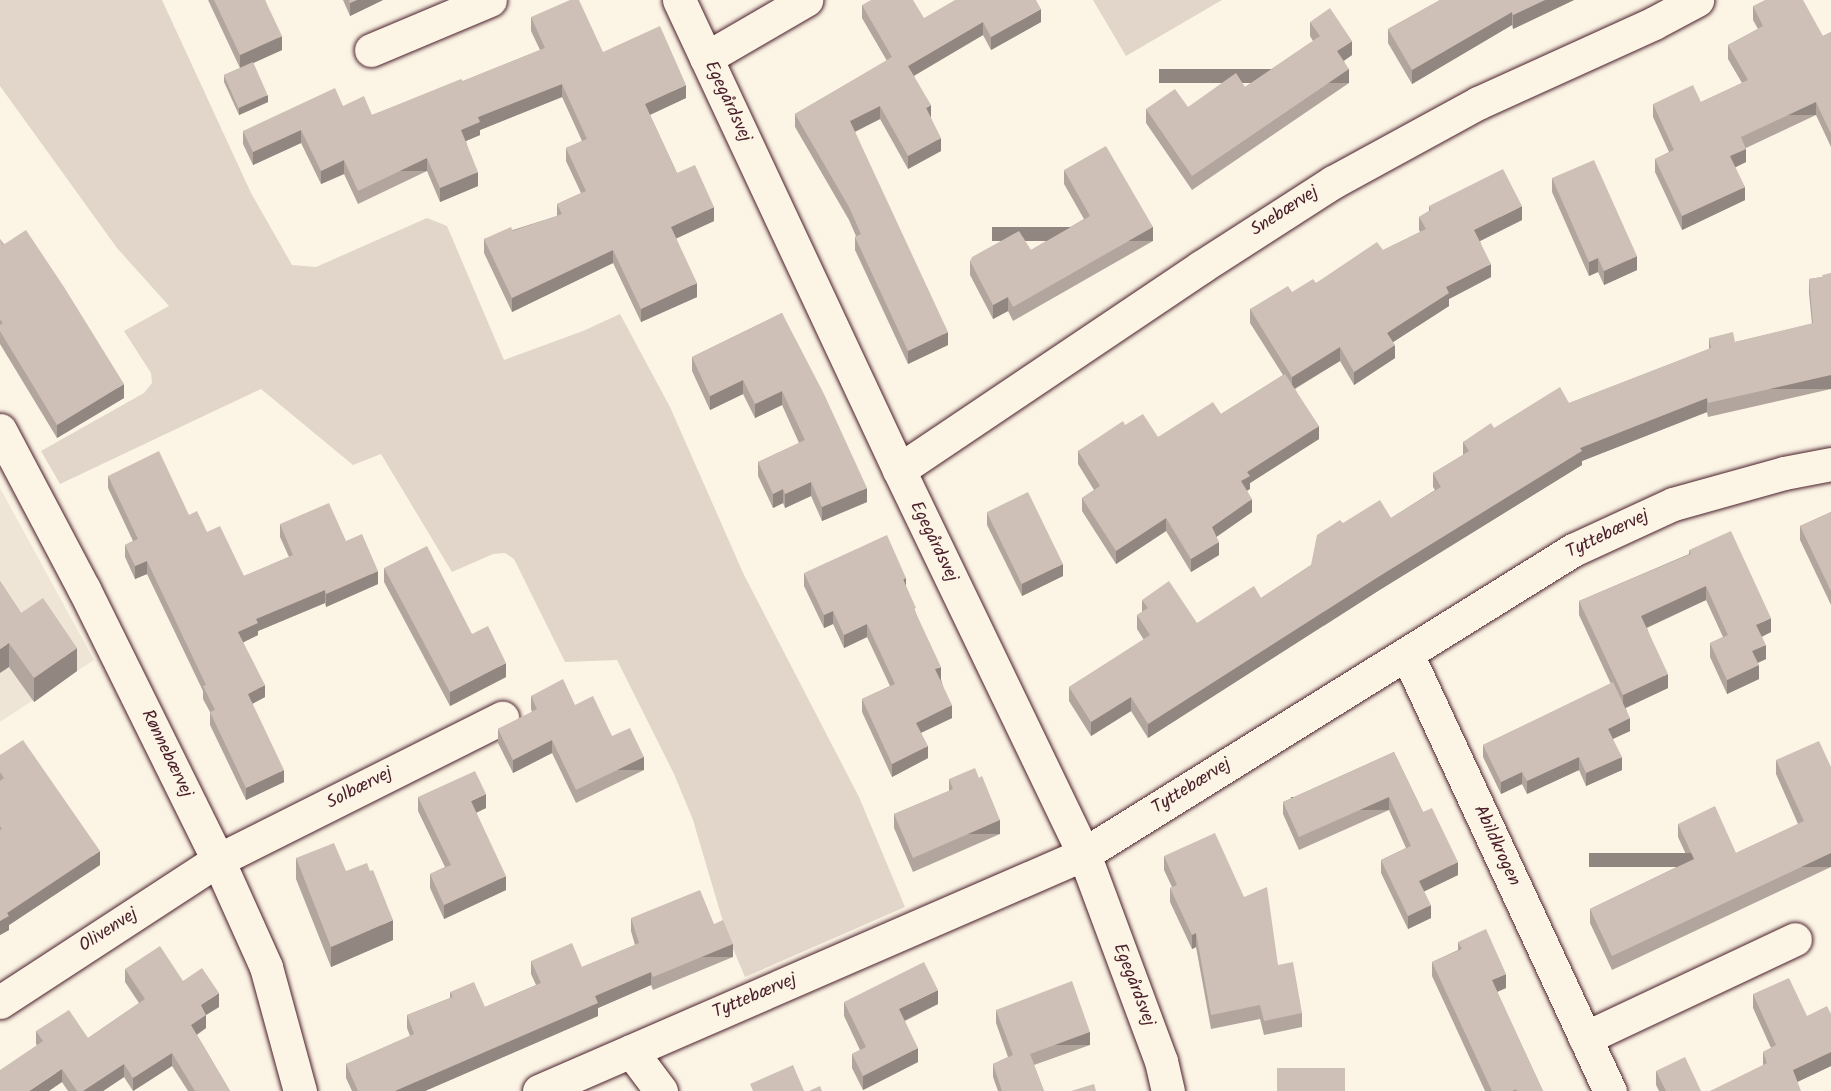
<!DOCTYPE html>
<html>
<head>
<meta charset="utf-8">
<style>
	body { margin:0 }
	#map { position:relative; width:1831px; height:1091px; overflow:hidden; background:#fcf5e5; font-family:Kalam,sans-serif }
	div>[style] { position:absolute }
	.built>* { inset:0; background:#eee5d7 }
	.green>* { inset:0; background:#e2d5ca }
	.roads { filter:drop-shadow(0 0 2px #4a1f2b) drop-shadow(0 0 2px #4a1f2b) }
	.minor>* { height:33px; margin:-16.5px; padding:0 16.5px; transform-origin:16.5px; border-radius:16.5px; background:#fcf5e5 }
	.wall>* { inset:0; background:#b2a59d }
	.shaded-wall>* { inset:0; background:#918680; transform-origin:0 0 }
	.building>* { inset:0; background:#cfc0b7; transform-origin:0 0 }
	span { translate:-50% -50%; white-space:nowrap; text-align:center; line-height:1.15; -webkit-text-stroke:4.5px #fcf5e5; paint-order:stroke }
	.street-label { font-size:18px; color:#4a1f2b }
</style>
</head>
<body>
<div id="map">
	<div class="built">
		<div style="clip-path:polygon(0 488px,94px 660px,0 722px)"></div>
	</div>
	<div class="green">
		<div style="clip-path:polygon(0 0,162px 0,251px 193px,292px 265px,316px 267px,427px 218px,447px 226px,504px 360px,583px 331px,620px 314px,670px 407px,744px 575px,859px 797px,905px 907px,745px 977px,726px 932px,693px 820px,674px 774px,617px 660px,565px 662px,514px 559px,505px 553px,493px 554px,452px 572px,381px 454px,353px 465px,261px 389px,60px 484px,41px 451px,144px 393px,152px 383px,151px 373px,124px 331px,169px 306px,117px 248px,0 86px)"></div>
		<div style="clip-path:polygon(1093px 0,1222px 0,1126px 56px)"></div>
	</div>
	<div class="roads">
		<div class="minor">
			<div style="left:679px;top:0;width:519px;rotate:64.92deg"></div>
			<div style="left:899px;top:470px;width:426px;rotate:64.3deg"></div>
			<div style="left:1084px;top:854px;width:221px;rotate:69.6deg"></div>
			<div style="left:1161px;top:1061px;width:31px;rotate:77deg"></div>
			<div style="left:371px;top:50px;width:129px;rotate:-22.8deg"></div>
			<div style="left:706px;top:58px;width:116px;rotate:-30.1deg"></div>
			<div style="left:0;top:430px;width:180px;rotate:62.2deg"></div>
			<div style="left:84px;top:589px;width:302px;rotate:63.7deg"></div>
			<div style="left:218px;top:860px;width:117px;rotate:65.8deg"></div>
			<div style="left:266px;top:967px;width:129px;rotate:74.7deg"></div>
			<div style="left:899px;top:470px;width:364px;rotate:-33.9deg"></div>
			<div style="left:1201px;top:267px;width:157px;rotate:-32.8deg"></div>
			<div style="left:1333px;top:182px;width:165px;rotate:-28.6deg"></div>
			<div style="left:1478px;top:103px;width:193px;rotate:-24.4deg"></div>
			<div style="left:1654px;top:23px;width:49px;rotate:-28.1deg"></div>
			<div style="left:1407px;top:654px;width:482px;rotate:65.1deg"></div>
			<div style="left:0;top:1002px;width:260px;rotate:-33.1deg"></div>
			<div style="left:218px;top:860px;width:318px;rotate:-26.6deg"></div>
			<div style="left:1585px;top:1038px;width:232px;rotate:-25.2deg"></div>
			<div style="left:631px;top:1051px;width:50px;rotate:53.1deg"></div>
			<div style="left:539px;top:1091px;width:594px;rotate:-23.5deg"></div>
			<div style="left:1084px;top:854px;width:576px;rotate:-31.87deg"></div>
			<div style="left:1573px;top:550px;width:110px;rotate:-24.7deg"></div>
			<div style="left:1673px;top:504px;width:115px;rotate:-15.6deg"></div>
			<div style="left:1784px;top:473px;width:48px;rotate:-10.8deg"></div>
		</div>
	</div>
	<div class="wall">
		<div style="clip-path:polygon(208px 0,265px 0,282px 50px,253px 63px,268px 102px,239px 115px,224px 82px,224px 75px,240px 68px)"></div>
		<div style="clip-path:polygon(343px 0,383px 0,350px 16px)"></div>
		<div style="clip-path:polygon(1440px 0,1574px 0,1513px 29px,1512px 25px,1412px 84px,1388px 43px,1388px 29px)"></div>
		<div style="clip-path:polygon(862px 5px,924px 18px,1041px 22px,991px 50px,983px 35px,914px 76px,931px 118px,941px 151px,908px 169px,880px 119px,855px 132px,948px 345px,908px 364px,855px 250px,855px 237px,856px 236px,849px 220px,795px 127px,795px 114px,887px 61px,862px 18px)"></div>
		<div style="clip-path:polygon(1753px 6px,1823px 36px,1831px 32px,1831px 147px,1816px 115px,1746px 148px,1746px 162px,1735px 167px,1745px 200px,1682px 230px,1655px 172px,1655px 159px,1669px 152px,1653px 117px,1653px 104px,1701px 102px,1742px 83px,1728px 59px,1728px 45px,1758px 29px,1753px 20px)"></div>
		<div style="clip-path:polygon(531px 17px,603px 52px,686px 98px,650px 115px,677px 173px,714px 221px,676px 238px,697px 297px,641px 322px,613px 263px,512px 312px,484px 253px,484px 239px,557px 216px,557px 204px,581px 193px,566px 161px,566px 148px,582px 141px,562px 97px,480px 130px,480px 135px,466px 141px,478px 186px,440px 202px,427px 171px,358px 204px,344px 174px,321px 184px,301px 143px,253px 165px,243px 144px,243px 131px,343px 106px,372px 115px,463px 81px,540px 50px,531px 31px)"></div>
		<div style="clip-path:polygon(1310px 22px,1352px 55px,1344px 61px,1349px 83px,1192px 190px,1146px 123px,1146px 109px,1188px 107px,1245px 87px,1313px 41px,1310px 36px)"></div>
		<div style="clip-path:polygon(1064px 170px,1153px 241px,1013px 321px,1008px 311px,993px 319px,970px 275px,970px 261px,1031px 250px,1084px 219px,1064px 184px)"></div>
		<div style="clip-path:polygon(1552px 178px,1637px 270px,1604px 285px,1598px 272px,1589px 276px,1552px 192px)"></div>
		<div style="clip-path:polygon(1429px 206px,1522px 220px,1480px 241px,1491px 277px,1449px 299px,1449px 306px,1393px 342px,1395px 358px,1354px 385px,1340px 361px,1295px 389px,1319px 439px,1250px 483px,1250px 489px,1247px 490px,1252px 512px,1216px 537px,1219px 555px,1191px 572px,1166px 531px,1116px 564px,1082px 511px,1082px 498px,1094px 490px,1078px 464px,1078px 451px,1125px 425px,1158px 437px,1221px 414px,1283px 375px,1250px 323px,1250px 309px,1316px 283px,1420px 232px,1419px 230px,1419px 217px,1429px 211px)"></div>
		<div style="clip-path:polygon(0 239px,124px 398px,57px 438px,0 344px)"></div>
		<div style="clip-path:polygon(1831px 273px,1831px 389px,1708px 417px,1707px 412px,1582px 461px,1582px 465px,1378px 591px,1148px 738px,1131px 711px,1091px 736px,1069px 701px,1069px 687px,1144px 640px,1137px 629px,1137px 615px,1142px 612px,1142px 600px,1197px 623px,1261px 598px,1311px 565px,1343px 523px,1391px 518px,1435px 490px,1433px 487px,1433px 473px,1463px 455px,1463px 442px,1494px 428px,1569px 403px,1709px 349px,1709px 338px,1735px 342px,1812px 324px,1809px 293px,1809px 279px,1822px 277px)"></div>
		<div style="clip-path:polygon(782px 313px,867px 502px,822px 521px,811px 496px,785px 508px,783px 503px,773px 508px,758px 476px,758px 462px,799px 443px,782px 405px,755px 418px,743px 394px,710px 410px,692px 371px,692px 357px)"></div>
		<div style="clip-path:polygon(108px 476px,189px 515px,207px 532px,244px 576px,289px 557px,280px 537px,280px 524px,346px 541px,378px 584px,326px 607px,325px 603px,258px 631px,258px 635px,243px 642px,265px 697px,252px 704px,284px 782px,246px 800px,210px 725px,210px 712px,203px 699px,203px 691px,147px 574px,135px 579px,125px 557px,125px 545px,133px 541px,108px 488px)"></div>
		<div style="clip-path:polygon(1831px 512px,1831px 605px,1800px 540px,1800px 526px)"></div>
		<div style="clip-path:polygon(987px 513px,1063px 576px,1022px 596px,987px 525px)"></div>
		<div style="clip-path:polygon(1689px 550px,1771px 632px,1762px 637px,1766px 659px,1758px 663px,1759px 679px,1727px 694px,1710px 657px,1710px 643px,1723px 637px,1706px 600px,1647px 628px,1668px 688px,1626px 708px,1630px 731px,1613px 739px,1622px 770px,1586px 786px,1579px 770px,1527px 794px,1522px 784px,1501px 794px,1483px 757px,1483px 745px,1611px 684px,1579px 615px,1579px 601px,1689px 554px)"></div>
		<div style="clip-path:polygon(384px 568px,472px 634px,506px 677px,450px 706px,384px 582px)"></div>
		<div style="clip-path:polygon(804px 573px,906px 587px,941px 679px,952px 718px,921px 733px,928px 758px,892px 777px,862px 712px,862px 699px,890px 686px,867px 637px,844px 648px,833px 624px,824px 628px,804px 586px)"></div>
		<div style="clip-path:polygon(0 581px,21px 613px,77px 671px,34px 702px,9px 667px)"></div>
		<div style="clip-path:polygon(531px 696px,575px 705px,612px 736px,644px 770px,576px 803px,552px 753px,513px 773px,498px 743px,498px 729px,532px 712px,531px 709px)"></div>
		<div style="clip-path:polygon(1394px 752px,1423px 812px,1458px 875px,1424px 891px,1431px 918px,1408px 929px,1381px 873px,1381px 860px,1406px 848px,1389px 810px,1299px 850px,1283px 814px,1283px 802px)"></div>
		<div style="clip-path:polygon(0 755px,100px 865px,9px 925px,9px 930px,0 935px)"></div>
		<div style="clip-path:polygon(1776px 760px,1831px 767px,1831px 867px,1612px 970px,1590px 923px,1590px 909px,1689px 861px,1678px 837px,1678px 824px,1736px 853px,1798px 824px,1776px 774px)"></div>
		<div style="clip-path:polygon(949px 779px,1000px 834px,913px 872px,894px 828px,894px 814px,949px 791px)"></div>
		<div style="clip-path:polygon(418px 797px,486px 808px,476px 813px,506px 890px,444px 919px,430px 888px,430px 874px,445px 867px,418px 811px)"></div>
		<div style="clip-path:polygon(1164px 856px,1244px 897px,1302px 1013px,1302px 1027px,1264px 1035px,1260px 1019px,1211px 1029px,1196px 947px,1192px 949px,1170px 902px,1170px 888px,1172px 887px,1164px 870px)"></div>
		<div style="clip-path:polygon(296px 858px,346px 871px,393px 940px,331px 967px,296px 879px)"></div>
		<div style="clip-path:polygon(631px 918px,714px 924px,733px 957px,653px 990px,651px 985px,598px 1008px,598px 1016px,425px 1091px,352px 1091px,346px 1078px,346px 1064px,410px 1036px,407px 1028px,407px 1015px,450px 998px,450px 992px,485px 1007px,536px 985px,531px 974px,531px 961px,582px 967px,635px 945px,631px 931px)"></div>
		<div style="clip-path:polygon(1458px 942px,1506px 988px,1497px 992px,1543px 1091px,1485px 1091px,1432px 976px,1432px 962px,1458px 950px)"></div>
		<div style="clip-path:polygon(125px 969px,183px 981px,219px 1007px,206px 1015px,206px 1028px,197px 1035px,230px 1091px,188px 1091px,172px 1066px,133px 1091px,124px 1077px,103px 1091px,68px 1091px,36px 1044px,36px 1031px,88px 1038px,139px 1003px,125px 982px)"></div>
		<div style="clip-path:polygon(1753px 994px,1807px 1016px,1831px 1014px,1831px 1066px,1797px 1082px,1763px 1065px,1763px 1052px,1771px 1048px,1753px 1008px)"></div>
		<div style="clip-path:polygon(844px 1002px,938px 1004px,905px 1021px,918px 1062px,863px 1090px,852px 1068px,852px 1054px,860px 1050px,844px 1016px)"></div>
		<div style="clip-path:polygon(996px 1010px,1090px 1045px,1034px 1065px,1044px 1091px,998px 1091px,993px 1077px,993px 1064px,1008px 1057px,996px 1023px)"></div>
		<div style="clip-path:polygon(1656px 1071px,1701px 1091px,1659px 1091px,1656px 1085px)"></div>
	</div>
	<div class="shaded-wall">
		<div style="clip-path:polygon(357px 0,383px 0,350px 16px,350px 3px)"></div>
		<div style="clip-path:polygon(1545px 0,1574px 0,1513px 29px,1513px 15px)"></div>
		<div style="clip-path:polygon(1041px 9px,1041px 22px,991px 50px,991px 37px)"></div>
		<div style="clip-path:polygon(1512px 12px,1512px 25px,1412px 84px,1412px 70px)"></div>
		<div style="clip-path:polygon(983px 22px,983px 35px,908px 79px,908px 66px)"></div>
		<div style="clip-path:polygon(282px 36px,282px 50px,240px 69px,240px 55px)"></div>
		<div style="clip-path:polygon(1352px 41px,1352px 55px,1337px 65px,1337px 51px)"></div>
		<div style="left:1349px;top:69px;width:14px;height:190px;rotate:90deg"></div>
		<div style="clip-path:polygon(562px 84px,562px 97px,480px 130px,480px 135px,461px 143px,461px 130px,478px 117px)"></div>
		<div style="clip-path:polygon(686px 85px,686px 98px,645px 117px,645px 104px)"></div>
		<div style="clip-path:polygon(268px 95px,268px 102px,239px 115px,239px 108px)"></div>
		<div style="left:1816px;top:102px;width:13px;height:83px;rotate:90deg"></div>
		<div style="clip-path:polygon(931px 105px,931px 118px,926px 108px)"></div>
		<div style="clip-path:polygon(880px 106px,880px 119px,850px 134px,850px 121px)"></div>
		<div style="clip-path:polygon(301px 130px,301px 143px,253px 165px,253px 152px)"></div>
		<div style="clip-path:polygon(941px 138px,941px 151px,908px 169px,908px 156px)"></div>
		<div style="clip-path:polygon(1746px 149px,1746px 162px,1730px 170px,1730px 156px)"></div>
		<div style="left:427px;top:158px;width:13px;height:76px;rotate:90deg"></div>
		<div style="clip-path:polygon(344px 160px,344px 174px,321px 184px,321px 171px)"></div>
		<div style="clip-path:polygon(478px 172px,478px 186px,440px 202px,440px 188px)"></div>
		<div style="clip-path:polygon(1745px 187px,1745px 200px,1682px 230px,1682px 216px)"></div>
		<div style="clip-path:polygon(1522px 206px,1522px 220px,1474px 244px,1474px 230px)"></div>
		<div style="clip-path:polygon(714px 207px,714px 221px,671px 241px,671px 227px)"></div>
		<div style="left:1153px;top:227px;width:14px;height:161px;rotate:90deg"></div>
		<div style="clip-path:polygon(613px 250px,613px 263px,512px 312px,512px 298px)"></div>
		<div style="clip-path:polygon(1637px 256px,1637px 270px,1604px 285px,1604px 271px)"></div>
		<div style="clip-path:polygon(1598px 258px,1598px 272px,1589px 276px,1589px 262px)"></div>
		<div style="clip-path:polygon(1491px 264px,1491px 277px,1449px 299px,1449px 306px,1387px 346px,1387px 333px,1446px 287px)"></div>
		<div style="clip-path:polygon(697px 283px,697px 297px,641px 322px,641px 309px)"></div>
		<div style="clip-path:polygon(1008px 297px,1008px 311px,993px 319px,993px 305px)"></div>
		<div style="clip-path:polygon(948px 332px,948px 345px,908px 364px,908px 351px)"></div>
		<div style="clip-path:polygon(1395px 345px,1395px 358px,1354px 385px,1354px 372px)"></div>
		<div style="clip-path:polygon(1340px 347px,1340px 361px,1292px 390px,1292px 377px)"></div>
		<div style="left:1831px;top:375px;width:14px;height:126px;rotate:90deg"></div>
		<div style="clip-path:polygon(743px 380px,743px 394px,710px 410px,710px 396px)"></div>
		<div style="clip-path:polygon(124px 384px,124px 398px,57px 438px,57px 425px)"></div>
		<div style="clip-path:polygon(782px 391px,782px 405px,755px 418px,755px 404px)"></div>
		<div style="clip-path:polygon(1707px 398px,1707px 412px,1582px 461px,1582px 465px,1378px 591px,1148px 738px,1148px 724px,1580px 448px)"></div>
		<div style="clip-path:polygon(1319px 426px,1319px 439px,1250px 483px,1250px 489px,1241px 494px,1241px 481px,1247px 472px)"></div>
		<div style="clip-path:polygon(811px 482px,811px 496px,785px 508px,785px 494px)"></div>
		<div style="clip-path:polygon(867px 488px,867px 502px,822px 521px,822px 507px)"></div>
		<div style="clip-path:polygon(783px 489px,783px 503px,773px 508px,773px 494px)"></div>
		<div style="clip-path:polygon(1252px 499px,1252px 512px,1212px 540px,1212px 527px)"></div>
		<div style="clip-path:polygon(1166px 518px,1166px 531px,1116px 564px,1116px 551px)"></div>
		<div style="clip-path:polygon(1219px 542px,1219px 555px,1191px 572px,1191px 559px)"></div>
		<div style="clip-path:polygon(147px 561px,147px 574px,135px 579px,135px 566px)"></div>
		<div style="clip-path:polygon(1063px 564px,1063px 576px,1022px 596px,1022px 583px)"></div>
		<div style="clip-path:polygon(378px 571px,378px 584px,326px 607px,326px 594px)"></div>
		<div style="clip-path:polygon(906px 578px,906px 590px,903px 579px)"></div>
		<div style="clip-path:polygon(1706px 586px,1706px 600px,1641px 630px,1641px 616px)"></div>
		<div style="clip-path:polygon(325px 590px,325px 603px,258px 631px,258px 635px,238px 645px,238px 632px,256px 619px)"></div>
		<div style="clip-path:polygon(833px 611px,833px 624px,824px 628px,824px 615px)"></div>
		<div style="clip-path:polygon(1771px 618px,1771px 632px,1756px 639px,1756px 625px)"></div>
		<div style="clip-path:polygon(867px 624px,867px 637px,844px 648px,844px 635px)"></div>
		<div style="clip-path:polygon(9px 643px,9px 667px,0 673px,0 649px)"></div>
		<div style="clip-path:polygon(1766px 645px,1766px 659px,1752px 665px,1752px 651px)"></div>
		<div style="clip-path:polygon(77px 648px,77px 671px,34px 702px,34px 678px)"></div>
		<div style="clip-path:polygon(506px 663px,506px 677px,450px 706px,450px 692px)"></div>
		<div style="clip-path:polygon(1759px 665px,1759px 679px,1727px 694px,1727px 680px)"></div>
		<div style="clip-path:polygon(941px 667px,941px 679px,935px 682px,935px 669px)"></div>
		<div style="clip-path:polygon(1668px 674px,1668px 688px,1623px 709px,1623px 695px)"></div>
		<div style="clip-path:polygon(265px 685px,265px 697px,248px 706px,248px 694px)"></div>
		<div style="clip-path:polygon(1131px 697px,1131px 711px,1091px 736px,1091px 722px)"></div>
		<div style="clip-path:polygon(952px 705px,952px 718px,916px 735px,916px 723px)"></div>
		<div style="clip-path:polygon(1630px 718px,1630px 731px,1608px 741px,1608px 729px)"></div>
		<div style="clip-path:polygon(552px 740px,552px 753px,513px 773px,513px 760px)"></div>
		<div style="clip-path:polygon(928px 746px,928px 758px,892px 777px,892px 764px)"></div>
		<div style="left:644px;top:757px;width:13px;height:76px;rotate:90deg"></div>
		<div style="clip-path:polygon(1579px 757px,1579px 770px,1527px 794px,1527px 781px)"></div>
		<div style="clip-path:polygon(1622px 757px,1622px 770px,1586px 786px,1586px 773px)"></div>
		<div style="clip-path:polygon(284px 770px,284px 782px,246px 800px,246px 788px)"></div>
		<div style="clip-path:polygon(1522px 772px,1522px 784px,1501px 794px,1501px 782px)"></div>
		<div style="clip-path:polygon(486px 794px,486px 808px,471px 815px,471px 801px)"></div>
		<div style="left:1389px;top:797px;width:13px;height:98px;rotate:90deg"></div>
		<div style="left:1000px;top:820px;width:14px;height:95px;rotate:90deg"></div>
		<div style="clip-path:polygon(100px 851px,100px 865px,9px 925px,9px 930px,0 935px,0 921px,7px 913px)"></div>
		<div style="left:1831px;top:853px;width:14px;height:242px;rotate:90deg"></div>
		<div style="clip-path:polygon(1458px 862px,1458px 875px,1419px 894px,1419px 881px)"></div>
		<div style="clip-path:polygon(506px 876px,506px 890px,444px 919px,444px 905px)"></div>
		<div style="clip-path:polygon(1431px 905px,1431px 918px,1408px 929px,1408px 916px)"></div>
		<div style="clip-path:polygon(393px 920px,393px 940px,331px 967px,331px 947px)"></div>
		<div style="clip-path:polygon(1196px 933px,1196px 947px,1192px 949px,1192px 935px)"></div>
		<div style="left:733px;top:944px;width:13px;height:87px;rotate:90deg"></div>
		<div style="clip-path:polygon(651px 972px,651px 985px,598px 1008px,598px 1016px,425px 1091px,395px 1091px,595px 996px)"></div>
		<div style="clip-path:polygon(1506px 974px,1506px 988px,1492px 994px,1492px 980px)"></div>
		<div style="clip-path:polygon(938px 990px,938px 1004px,899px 1023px,899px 1009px)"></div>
		<div style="clip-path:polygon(219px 993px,219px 1007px,201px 1018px,201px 1005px)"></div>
		<div style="clip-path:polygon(206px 1015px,206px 1028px,191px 1038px,191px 1025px)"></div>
		<div style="left:1090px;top:1032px;width:13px;height:64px;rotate:90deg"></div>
		<div style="clip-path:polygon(918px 1048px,918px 1062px,863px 1090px,863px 1076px)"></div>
		<div style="clip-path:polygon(1831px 1052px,1831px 1066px,1793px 1084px,1793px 1070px)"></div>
		<div style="clip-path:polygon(172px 1053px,172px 1066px,133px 1091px,133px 1078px)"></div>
		<div style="clip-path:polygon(124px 1064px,124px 1077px,103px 1091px,83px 1091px)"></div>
		<div style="clip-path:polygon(62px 1069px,62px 1082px,49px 1091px,29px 1091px)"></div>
	</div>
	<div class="building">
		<div style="clip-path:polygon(214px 0,265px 0,282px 36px,240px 55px)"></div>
		<div style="clip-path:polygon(349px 0,357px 0,350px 3px)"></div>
		<div style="clip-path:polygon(570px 0,579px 0,603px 52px,660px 26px,686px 85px,645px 104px,677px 173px,695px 165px,714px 207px,671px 227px,697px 283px,641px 309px,613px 250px,512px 298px,484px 239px,511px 227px,513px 231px,562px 214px,557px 204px,586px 191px,566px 148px,587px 139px,562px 84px,478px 117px,480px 122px,461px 130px,478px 172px,440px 188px,427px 158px,358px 191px,344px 160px,321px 171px,301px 130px,253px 152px,243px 131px,335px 88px,343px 106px,364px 96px,372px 115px,461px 79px,463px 81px,545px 48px,531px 17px)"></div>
		<div style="clip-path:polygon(871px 0,913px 0,924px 18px,955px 0,1036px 0,1041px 9px,991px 37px,983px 22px,908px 66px,931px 105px,926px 108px,941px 138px,908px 156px,880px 106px,850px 121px,948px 332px,908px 351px,855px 237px,861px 234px,849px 207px,795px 114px,892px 57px,862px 5px)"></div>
		<div style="clip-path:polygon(1440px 0,1545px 0,1513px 15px,1512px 12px,1412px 70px,1388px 29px)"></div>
		<div style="clip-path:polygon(1765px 0,1803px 0,1823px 36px,1831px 32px,1831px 134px,1816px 102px,1741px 137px,1746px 149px,1730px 156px,1745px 187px,1682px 216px,1655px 159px,1674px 150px,1653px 104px,1693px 85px,1701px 102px,1748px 80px,1728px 45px,1763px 26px,1753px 6px)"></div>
		<div style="clip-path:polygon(1330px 8px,1352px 41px,1337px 51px,1349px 69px,1192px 176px,1146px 109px,1175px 89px,1188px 107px,1236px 73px,1245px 87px,1320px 36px,1310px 22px)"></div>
		<div style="left:253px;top:62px;width:36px;height:32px;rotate:66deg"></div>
		<div style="clip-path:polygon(1106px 146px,1153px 227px,1013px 307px,1008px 297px,993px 305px,970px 261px,972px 257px,1019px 231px,1031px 250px,1090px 216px,1064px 170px)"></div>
		<div style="clip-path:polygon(1594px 160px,1637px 256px,1604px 271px,1598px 258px,1589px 262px,1552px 178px)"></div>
		<div style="clip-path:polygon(1503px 169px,1522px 206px,1474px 230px,1491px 264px,1446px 287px,1449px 293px,1387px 333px,1395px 345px,1354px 372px,1340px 347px,1292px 377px,1250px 309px,1288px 286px,1292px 292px,1313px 279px,1316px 283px,1377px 242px,1383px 250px,1426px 229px,1419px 217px,1431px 210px,1429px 206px)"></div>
		<div style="clip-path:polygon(26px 230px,64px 287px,124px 384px,57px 425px,0 331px,0 325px,3px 323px,0 319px,0 239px,3px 245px)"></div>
		<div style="clip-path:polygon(1831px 273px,1831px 375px,1708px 403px,1707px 398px,1580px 448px,1582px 451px,1378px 577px,1148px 724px,1131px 697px,1091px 722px,1069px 687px,1150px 635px,1137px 615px,1148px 608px,1142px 600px,1169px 581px,1197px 623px,1254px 586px,1261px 598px,1311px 565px,1317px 535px,1340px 520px,1343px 523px,1380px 500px,1391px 518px,1441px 487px,1433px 473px,1469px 451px,1463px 442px,1491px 423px,1494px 428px,1560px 387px,1569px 403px,1711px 348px,1709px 338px,1733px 332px,1735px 342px,1813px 323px,1809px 279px,1823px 277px,1822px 275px)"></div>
		<div style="clip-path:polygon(782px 313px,824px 394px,867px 488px,822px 507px,811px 482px,785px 494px,783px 489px,773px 494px,758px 462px,805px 440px,782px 391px,755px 404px,743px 380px,710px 396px,692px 357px)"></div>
		<div style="clip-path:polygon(1285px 374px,1319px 426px,1247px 472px,1250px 476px,1241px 481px,1252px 499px,1212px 527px,1219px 542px,1191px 559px,1166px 518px,1116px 551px,1082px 498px,1100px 486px,1078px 451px,1123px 421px,1125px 425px,1143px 414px,1158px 437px,1213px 402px,1221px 414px)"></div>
		<div style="clip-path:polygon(159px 451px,189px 515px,197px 511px,207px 532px,220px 526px,244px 576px,293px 555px,280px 524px,329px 503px,346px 541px,362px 534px,378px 571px,326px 594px,325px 590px,256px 619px,258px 623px,238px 632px,265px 685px,248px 694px,284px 770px,246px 788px,210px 712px,215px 710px,203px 686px,206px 685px,147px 561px,135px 566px,125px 545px,138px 539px,108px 476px)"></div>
		<div style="left:1028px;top:492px;width:80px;height:46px;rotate:64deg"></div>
		<div style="clip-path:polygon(1831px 512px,1831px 591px,1800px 526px)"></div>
		<div style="clip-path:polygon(1731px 531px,1771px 618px,1756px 625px,1766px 645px,1752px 651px,1759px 665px,1727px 680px,1710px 643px,1728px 635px,1706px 586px,1641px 616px,1668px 674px,1623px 695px,1579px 601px,1691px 554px,1689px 550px)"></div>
		<div style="clip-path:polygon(887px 535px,906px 578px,903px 579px,916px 608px,914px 609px,941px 667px,935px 669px,952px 705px,916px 723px,928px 746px,892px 764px,862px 699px,895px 684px,867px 624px,844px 635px,833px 611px,824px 615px,804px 573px)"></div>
		<div style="clip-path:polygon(427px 546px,472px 634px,488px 626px,506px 663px,450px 692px,384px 568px)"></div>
		<div style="clip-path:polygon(0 581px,21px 613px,43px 598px,77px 648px,34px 678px,9px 643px,0 649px)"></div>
		<div style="clip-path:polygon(563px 679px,575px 705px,593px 696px,612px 736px,630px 728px,644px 757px,576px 790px,552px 740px,513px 760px,498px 729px,537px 709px,531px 696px)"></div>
		<div style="clip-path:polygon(1613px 682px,1630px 718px,1608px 729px,1622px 757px,1586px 773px,1579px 757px,1527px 781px,1522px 772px,1501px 782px,1483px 745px)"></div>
		<div style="clip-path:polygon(23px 740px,100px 851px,7px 913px,9px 916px,0 921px,0 830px,2px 829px,0 826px,0 781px,4px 778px,0 772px,0 755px)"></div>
		<div style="clip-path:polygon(1819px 741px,1831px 767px,1831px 853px,1612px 956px,1590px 909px,1694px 859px,1678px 824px,1715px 806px,1736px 853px,1804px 821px,1776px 760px)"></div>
		<div style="clip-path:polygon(1394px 752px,1423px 812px,1432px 808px,1458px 862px,1419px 881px,1431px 905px,1408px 916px,1381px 860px,1411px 846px,1389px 797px,1299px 837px,1283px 802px)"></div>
		<div style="clip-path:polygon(975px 768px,979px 778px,982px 776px,1000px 820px,913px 858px,894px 814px,953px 789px,949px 779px)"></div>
		<div style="clip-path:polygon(475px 771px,486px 794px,471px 801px,506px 876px,444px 905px,430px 874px,451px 865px,418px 797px)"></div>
		<div style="clip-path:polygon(1215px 833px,1244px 897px,1267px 887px,1278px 965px,1293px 962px,1302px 1013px,1264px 1021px,1260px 1005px,1211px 1015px,1196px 933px,1192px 935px,1170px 888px,1177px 885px,1164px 856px)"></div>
		<div style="clip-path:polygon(334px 843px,346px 871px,367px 863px,370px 871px,373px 870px,393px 920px,331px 947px,296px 858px)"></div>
		<div style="clip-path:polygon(700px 890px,714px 924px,723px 920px,733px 944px,653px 977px,651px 972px,595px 996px,598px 1003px,395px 1091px,358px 1091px,346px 1064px,414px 1034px,407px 1015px,453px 997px,450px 992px,474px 982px,485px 1007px,541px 983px,531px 961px,572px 943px,582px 967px,639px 943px,631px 918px)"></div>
		<div style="clip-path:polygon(1486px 929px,1506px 974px,1492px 980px,1543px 1091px,1517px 1091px,1516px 1089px,1512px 1091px,1492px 1091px,1432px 962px,1462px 949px,1458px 942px)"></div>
		<div style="clip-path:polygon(160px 946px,183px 981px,202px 968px,219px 993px,201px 1005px,206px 1015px,191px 1025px,230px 1091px,195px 1091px,172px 1053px,133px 1078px,124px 1064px,83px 1091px,77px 1091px,62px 1069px,29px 1091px,0 1091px,0 1070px,43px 1041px,36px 1031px,69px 1010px,88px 1038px,145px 999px,125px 969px)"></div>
		<div style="clip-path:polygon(924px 962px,938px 990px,899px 1009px,918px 1048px,863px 1076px,852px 1054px,866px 1047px,844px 1002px)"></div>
		<div style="clip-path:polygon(1789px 978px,1807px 1016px,1827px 1006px,1831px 1014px,1831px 1052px,1793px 1070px,1801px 1091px,1710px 1091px,1767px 1063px,1763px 1052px,1776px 1045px,1753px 994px)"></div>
		<div style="clip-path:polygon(1072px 981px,1090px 1032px,1030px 1054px,1044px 1091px,1002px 1091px,993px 1064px,1013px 1055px,996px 1010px)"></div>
		<div style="clip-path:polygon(1685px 1057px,1701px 1091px,1666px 1091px,1656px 1071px)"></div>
		<div style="clip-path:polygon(793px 1065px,804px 1091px,753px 1091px,750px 1084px)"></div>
		<div style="left:1345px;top:1068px;width:23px;height:68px;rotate:90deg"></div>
		<div style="clip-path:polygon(1094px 1084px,1096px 1091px,1071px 1091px)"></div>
		<div style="clip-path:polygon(820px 1086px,822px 1091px,809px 1091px)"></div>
	</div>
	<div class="street-label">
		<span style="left:727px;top:102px;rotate:65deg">Egegårdsvej</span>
		<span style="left:1285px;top:212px;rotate:-33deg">Snebærvej</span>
		<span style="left:1608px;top:535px;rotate:-26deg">Tyttebærvej</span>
		<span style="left:933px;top:542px;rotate:64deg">Egegårdsvej</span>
		<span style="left:166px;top:754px;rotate:64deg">Rønnebærvej</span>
		<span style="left:1192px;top:787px;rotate:-32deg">Tyttebærvej</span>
		<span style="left:360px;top:789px;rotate:-27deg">Solbærvej</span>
		<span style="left:1496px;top:846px;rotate:65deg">Abildkrogen</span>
		<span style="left:109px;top:931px;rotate:-33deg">Olivenvej</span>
		<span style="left:1133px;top:985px;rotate:69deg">Egegårdsvej</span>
		<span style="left:755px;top:997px;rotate:-23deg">Tyttebærvej</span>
	</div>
</div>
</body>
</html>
